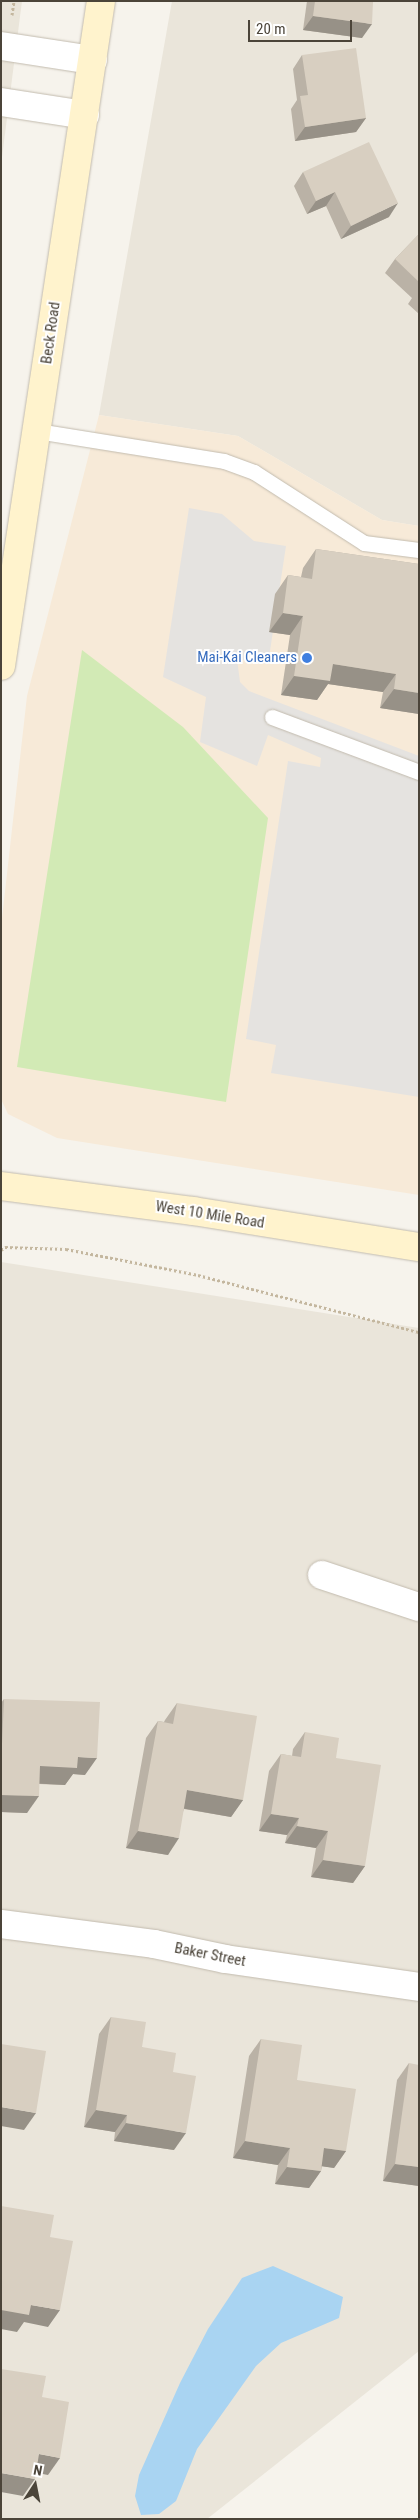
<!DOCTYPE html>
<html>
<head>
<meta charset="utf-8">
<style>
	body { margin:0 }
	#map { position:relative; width:420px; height:2520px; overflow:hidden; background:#f6f3ec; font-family:"Roboto Condensed",sans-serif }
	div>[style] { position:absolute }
	.residential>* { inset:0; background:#eae5da }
	.commercial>* { inset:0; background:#f7ead8 }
	.green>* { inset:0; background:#d2eab5 }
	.parking>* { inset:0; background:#e5e3e0 }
	.water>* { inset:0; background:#a9d4f2 }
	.path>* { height:3px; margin-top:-1.5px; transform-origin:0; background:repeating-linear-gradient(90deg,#c4b79f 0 2.5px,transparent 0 5px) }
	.roads { filter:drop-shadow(0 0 1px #c2bbae) drop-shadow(0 0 1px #c2bbae) }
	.lane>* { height:15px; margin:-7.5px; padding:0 7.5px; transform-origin:7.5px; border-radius:7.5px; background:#fff }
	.street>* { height:28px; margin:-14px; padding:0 14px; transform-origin:14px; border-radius:14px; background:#fff }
	.secondary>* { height:28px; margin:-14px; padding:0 14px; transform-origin:14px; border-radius:14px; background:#fff3cd }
	.wall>* { inset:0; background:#bab2a6 }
	.shaded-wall>* { inset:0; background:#979187 }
	.building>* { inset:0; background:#d8cfc1 }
	.dots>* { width:14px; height:14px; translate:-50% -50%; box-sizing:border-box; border:2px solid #fff; border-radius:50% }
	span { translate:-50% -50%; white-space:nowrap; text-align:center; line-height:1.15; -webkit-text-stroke:4px #fff; paint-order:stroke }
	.street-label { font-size:15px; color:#4b4439 }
	.shop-label { font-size:15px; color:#366cbe }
	.right { translate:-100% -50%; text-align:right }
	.frame { position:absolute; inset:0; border:2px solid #4b4439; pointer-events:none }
	.north { position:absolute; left:10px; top:2460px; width:50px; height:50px; -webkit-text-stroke:4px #fff; paint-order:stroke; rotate:11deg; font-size:14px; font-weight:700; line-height:20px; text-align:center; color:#4b4439 }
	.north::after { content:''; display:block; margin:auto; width:18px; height:22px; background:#4b4439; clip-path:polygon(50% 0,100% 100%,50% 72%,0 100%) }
	.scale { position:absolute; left:248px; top:20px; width:104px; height:22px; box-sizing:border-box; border:2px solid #4b4439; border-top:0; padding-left:6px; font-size:15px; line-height:18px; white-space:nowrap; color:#4b4439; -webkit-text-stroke:4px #fff; paint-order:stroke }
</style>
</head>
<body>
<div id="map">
	<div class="residential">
		<div style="clip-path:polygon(1px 1px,22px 1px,1px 165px)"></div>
		<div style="clip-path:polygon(172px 1px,419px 1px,419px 526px,382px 520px,238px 436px,99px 415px)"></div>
		<div style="clip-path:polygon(1px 1262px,419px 1328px,419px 2351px,207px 2519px,1px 2519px)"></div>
	</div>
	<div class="commercial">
		<div style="clip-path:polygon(99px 415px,238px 436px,382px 520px,419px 526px,419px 1195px,57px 1138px,8px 1114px,1px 1099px,1px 927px,27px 696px)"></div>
	</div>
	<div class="green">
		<div style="clip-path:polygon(82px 650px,183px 727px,268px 818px,226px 1102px,17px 1067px)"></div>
	</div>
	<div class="parking">
		<div style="clip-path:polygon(189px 508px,222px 514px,254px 541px,286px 546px,268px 664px,237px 659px,240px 682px,249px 691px,419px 756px,419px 1097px,271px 1073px,276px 1045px,246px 1039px,288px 761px,320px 767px,321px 758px,268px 735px,257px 766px,200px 742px,206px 697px,163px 677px)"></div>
	</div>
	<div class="water">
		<div style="clip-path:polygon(273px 2266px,343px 2297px,339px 2318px,281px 2343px,256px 2366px,197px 2449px,176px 2501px,159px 2514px,141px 2515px,135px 2496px,139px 2475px,180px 2383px,208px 2329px,242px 2278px)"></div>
	</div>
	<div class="path">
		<div style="left:12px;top:15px;width:14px;rotate:-82deg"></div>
		<div style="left:1px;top:1250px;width:5px;rotate:-37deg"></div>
		<div style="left:5px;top:1247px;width:61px;rotate:1.9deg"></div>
		<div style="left:66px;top:1249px;width:135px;rotate:11.1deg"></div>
		<div style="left:198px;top:1275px;width:228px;rotate:14.5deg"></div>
	</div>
	<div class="roads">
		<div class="lane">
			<div style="left:37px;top:431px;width:189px;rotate:9.1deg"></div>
			<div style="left:224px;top:461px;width:32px;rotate:20deg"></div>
			<div style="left:254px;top:472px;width:131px;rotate:32.8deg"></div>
			<div style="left:364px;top:543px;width:55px;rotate:7.3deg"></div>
			<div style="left:272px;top:717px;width:157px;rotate:20.5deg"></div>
		</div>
		<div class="street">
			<div style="left:1px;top:46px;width:93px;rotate:8.7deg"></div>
			<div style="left:1px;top:102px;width:85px;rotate:8.8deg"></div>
			<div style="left:322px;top:1575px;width:102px;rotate:18.3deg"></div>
			<div style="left:1px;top:1924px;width:154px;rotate:7.4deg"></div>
			<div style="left:154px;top:1944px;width:73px;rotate:11.9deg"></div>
			<div style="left:225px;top:1959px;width:196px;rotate:8.2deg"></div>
		</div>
		<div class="secondary">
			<div style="left:1px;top:666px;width:672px;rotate:-81.45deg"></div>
			<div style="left:1px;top:1186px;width:194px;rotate:7.4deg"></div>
			<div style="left:193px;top:1211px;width:229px;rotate:9.1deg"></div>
		</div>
	</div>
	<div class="wall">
		<div style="clip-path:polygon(307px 1px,373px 1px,362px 38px,303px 30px)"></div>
		<div style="clip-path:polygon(302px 55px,366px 118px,356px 132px,295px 141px,291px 109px,297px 100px,293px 69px)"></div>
		<div style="clip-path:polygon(303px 172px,389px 217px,341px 239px,326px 206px,307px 214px,294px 186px)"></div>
		<div style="clip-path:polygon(419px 234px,419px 314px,408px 304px,412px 298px,385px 273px,395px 259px)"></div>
		<div style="clip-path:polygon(316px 549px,419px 564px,419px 714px,380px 708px,383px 692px,328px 684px,317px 700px,281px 695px,290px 635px,269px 632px,275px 594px,288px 575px,301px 577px,303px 568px)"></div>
		<div style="clip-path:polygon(4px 1699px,85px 1775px,73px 1774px,65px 1785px,39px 1784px,27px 1813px,1px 1812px,1px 1703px)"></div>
		<div style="clip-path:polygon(177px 1703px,243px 1800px,231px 1817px,184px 1809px,168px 1855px,126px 1848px,146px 1738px,158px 1721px,164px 1722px,165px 1720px)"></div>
		<div style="clip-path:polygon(305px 1732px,336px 1758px,365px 1866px,353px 1883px,311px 1877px,316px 1848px,285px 1843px,287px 1835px,259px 1831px,269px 1771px,281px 1754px,292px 1756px,293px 1749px)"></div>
		<div style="clip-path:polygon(111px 2017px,142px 2047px,173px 2072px,174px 2150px,114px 2141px,115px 2132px,84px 2127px,99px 2034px)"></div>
		<div style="clip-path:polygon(261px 2039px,297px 2080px,346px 2151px,334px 2168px,322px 2166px,321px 2171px,309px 2188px,275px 2184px,278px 2165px,233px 2158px,249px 2056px)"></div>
		<div style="clip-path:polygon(409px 2063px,419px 2186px,383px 2181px,397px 2080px)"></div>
	</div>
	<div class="shaded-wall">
		<div style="clip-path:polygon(313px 16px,372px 24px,362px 38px,303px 30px)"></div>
		<div style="clip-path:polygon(366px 118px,356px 132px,295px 141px,305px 127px)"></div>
		<div style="clip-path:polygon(335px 192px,326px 206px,307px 214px,316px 201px)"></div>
		<div style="clip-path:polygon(398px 203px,389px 217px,341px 239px,351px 226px)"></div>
		<div style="clip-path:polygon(283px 613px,303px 616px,290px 635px,269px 632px)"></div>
		<div style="clip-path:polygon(333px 664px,396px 674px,383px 692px,328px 684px,317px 700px,281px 695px,294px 676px)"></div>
		<div style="clip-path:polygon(394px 689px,419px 693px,419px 714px,380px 708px)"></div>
		<div style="clip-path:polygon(78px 1757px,97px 1758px,85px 1775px,73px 1774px,65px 1785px,28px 1783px,40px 1766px)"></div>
		<div style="clip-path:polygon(187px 1790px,243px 1800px,231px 1817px,175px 1807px)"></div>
		<div style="clip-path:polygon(1px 1795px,39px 1796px,27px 1813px,1px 1812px)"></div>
		<div style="clip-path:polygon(271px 1814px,299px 1818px,287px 1835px,259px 1831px)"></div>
		<div style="clip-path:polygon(297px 1826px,328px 1831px,316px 1848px,285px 1843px)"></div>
		<div style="clip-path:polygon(138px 1831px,179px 1838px,168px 1855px,126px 1848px)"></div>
		<div style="clip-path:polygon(323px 1860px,365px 1866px,353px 1883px,311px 1877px)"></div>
		<div style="clip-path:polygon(1px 2107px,36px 2113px,24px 2130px,1px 2126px)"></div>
		<div style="clip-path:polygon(96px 2110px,127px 2115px,115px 2132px,84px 2127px)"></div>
		<div style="clip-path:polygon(126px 2123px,186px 2133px,174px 2150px,114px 2141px)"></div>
		<div style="clip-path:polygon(245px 2141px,290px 2148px,278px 2165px,233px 2158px)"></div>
		<div style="clip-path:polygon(324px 2148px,346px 2151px,334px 2168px,313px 2165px)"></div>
		<div style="clip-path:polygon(395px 2164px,419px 2167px,419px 2186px,383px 2181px)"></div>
		<div style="clip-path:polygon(287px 2167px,321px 2171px,309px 2188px,275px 2184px)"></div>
		<div style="clip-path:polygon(31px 2305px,60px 2310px,48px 2327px,24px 2322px,17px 2332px,1px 2329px,1px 2310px)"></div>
		<div style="clip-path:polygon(39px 2454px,60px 2458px,48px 2475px,27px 2471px)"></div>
		<div style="clip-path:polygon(1px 2473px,35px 2479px,23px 2496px,1px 2492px)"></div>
	</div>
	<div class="building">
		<div style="clip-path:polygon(315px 1px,373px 1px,372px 24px,313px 16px)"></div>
		<div style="clip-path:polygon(356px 48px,366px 118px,305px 127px,300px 96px,308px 95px,302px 55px)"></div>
		<div style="clip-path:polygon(369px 142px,398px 203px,351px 226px,335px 192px,316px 201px,303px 172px)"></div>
		<div style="clip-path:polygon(419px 234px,419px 282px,395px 259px)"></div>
		<div style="clip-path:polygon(316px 549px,419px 564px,419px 693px,394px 689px,396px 674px,333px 664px,330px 681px,294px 676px,303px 616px,283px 613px,288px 575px,312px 579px)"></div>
		<div style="clip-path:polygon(4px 1699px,100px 1702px,97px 1758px,78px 1757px,77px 1768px,40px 1766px,39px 1796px,1px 1795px,1px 1766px)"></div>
		<div style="clip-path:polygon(177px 1703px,257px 1716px,243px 1800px,187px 1790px,179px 1838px,138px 1831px,158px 1721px,173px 1724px)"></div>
		<div style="clip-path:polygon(305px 1732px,339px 1738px,336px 1758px,381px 1765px,365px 1866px,323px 1860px,328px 1831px,297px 1826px,299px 1818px,271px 1814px,281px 1754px,301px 1757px)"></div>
		<div style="clip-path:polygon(111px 2017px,146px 2022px,142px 2047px,176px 2053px,173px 2072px,196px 2076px,186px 2133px,126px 2123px,127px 2115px,96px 2110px)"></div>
		<div style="clip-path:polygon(261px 2039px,302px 2045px,297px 2080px,356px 2089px,346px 2151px,324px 2148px,321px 2171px,287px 2167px,290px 2148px,245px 2141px)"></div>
		<div style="clip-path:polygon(1px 2044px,46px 2051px,36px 2113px,1px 2107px)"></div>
		<div style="clip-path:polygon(409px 2063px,419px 2065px,419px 2167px,395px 2164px)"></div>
		<div style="clip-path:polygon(1px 2206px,54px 2215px,50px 2237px,73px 2241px,60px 2310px,31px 2305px,29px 2315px,1px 2310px)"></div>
		<div style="clip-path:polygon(1px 2369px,46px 2376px,42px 2397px,69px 2402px,60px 2458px,39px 2454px,35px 2479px,1px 2473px)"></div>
	</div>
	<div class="dots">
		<div style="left:307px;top:658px;background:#3f7fe0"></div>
	</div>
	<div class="street-label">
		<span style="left:51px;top:333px;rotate:-82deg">Beck Road</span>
		<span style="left:210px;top:1215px;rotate:9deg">West 10 Mile Road</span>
		<span style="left:210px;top:1955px;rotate:11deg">Baker Street</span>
	</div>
	<div class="shop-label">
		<span class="right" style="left:297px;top:658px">Mai-Kai Cleaners</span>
	</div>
	<div class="frame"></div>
	<div class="north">N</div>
	<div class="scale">20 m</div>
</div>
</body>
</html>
